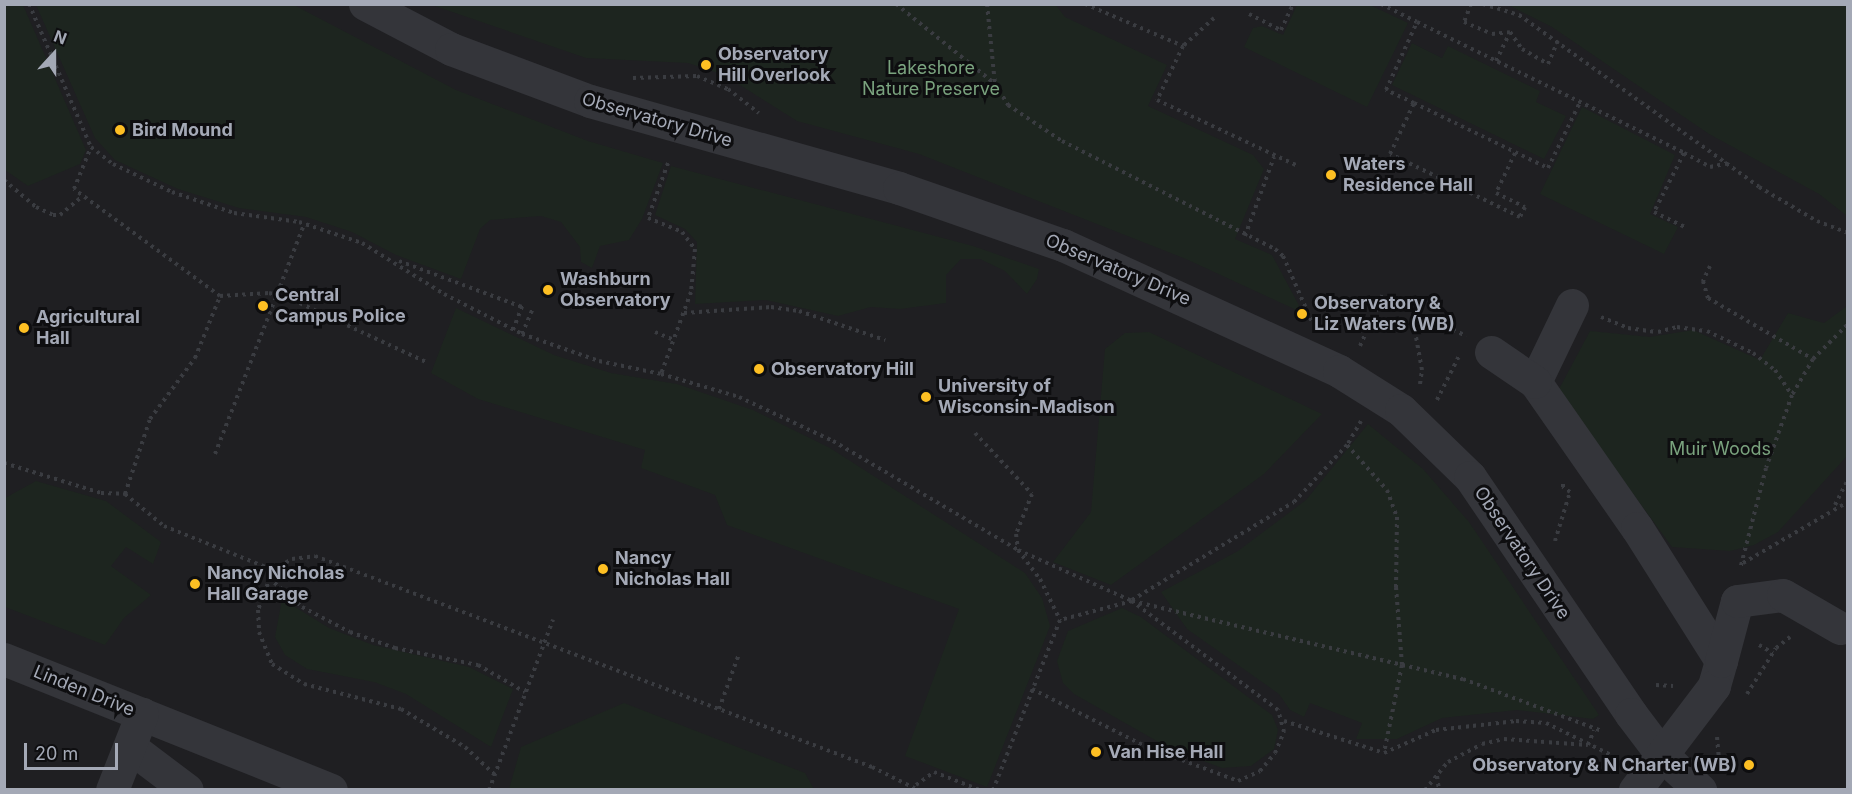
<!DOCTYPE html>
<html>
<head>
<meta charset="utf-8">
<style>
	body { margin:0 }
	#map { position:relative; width:1852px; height:794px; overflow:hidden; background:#131315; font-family:Inter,sans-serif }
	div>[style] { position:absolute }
	.built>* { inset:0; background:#1f1f22; transform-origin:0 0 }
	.green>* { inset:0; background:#1d251f }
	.path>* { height:4px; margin-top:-2px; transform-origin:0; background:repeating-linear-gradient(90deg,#3a3c41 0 3px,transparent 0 7.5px) }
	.minor>* { height:33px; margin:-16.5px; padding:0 16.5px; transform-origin:16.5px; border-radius:16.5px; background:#34353a }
	.dots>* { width:16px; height:16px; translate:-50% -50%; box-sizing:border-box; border:3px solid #0e0e10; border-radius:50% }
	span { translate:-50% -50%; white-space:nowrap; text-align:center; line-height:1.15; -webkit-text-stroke:6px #0e0e10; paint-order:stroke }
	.poi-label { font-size:18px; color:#a4a9b6; font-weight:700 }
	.left { translate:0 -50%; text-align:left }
	.right { translate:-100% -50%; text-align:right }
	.park-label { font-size:18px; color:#7aa37e }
	.street-label { font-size:18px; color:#a4a9b6 }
	.frame { position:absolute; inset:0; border:6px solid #a4a9b6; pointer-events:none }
	.north { position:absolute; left:24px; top:24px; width:60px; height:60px; -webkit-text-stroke:4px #0e0e10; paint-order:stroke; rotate:21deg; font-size:16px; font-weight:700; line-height:24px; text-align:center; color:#a4a9b6 }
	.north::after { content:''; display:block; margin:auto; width:21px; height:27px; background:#a4a9b6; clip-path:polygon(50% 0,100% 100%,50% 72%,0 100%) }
	.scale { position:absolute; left:24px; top:743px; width:94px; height:27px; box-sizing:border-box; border:3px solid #a4a9b6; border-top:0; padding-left:8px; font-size:18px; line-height:21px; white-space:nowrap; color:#a4a9b6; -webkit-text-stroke:4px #0e0e10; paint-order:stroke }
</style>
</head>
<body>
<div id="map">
	<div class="built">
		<div style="left:5px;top:5px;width:1842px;height:784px"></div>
	</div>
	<div class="green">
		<div style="clip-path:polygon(4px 5px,23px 5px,86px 150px,80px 164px,28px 186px,5px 170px)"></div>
		<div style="clip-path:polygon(36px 5px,294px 5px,456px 90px,588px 141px,663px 163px,642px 219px,629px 240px,600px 246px,592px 268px,581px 262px,580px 247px,561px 222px,541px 216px,490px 220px,480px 229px,461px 279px,396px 255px,352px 232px,306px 217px,239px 208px,178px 189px,115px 160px,95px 138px)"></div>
		<div style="clip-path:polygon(432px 5px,1056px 5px,1065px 17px,1167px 65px,1148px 106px,1253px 155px,1264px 169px,1235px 239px,1272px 255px,1303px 313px,1186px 259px,919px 154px,797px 121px,724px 75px,688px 63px,586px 58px)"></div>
		<div style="clip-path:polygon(1297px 5px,1370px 5px,1408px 23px,1367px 107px,1244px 47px,1253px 28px,1262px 26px,1283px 35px)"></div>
		<div style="clip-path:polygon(1508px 5px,1847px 5px,1847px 216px,1819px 194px,1709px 134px,1552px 27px)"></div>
		<div style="clip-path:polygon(1412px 43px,1442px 58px,1448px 46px,1540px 91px,1536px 102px,1566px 116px,1544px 159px,1392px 85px)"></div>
		<div style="clip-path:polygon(1582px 107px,1675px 155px,1650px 214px,1678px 227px,1664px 254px,1540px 194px)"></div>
		<div style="clip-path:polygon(671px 166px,973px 246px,1039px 269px,1037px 279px,1027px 294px,1005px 271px,980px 259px,961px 259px,946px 275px,946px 303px,900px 309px,871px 307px,838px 316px,766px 300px,695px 304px,697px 242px,685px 229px,655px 215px)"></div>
		<div style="clip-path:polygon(1847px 306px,1847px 456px,1778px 532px,1754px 545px,1730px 551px,1672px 547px,1558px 391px,1590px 331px,1650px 337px,1693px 330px,1760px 360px,1788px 313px,1824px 323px)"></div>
		<div style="clip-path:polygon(456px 308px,554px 355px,611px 373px,677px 384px,753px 410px,830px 448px,1025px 573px,1042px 598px,1050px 626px,987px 787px,905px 756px,959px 609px,727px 525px,715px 495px,641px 468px,645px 450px,478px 399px,431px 373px)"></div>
		<div style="clip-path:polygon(1149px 332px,1322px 414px,1264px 474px,1111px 585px,1053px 562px,1091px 512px,1105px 349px,1125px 333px)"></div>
		<div style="clip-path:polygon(1368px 424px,1423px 469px,1469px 522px,1599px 715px,1593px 719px,1517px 710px,1442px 718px,1397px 739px,1356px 739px,1362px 723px,1310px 703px,1304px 717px,1290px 710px,1279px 694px,1187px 629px,1161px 592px,1238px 551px,1306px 500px)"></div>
		<div style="clip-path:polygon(36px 481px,106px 501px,161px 542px,153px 564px,126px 547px,111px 566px,151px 595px,124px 618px,105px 645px,5px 607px,5px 498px)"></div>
		<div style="clip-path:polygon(282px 599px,329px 628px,373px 645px,469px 667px,513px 689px,491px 747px,406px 694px,374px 682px,307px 669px,285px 655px,275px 637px)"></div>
		<div style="clip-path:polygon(1122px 608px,1141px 617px,1272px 715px,1278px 730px,1274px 749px,1251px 766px,1222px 768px,1169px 748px,1074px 694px,1063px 683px,1057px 661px,1068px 631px)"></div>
		<div style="clip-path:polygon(624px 703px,805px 773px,814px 789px,509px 789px,521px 747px)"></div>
	</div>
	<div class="path">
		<div style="left:29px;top:4px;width:156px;rotate:66.6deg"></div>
		<div style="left:91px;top:147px;width:28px;rotate:38deg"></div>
		<div style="left:113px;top:164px;width:65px;rotate:25.4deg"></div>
		<div style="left:172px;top:192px;width:65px;rotate:18.7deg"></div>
		<div style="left:234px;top:213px;width:66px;rotate:7.9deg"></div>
		<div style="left:299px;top:222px;width:66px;rotate:18.4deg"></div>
		<div style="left:362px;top:243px;width:97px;rotate:31.9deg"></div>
		<div style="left:444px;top:294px;width:88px;rotate:27.1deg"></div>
		<div style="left:522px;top:334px;width:82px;rotate:19.3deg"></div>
		<div style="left:599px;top:361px;width:63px;rotate:11.8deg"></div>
		<div style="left:896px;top:4px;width:126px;rotate:38.9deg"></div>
		<div style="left:987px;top:4px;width:80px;rotate:84.3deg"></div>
		<div style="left:995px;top:84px;width:25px;rotate:58deg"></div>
		<div style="left:1008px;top:105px;width:65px;rotate:33.7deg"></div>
		<div style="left:1062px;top:141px;width:239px;rotate:26.9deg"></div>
		<div style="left:1275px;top:249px;width:11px;rotate:41deg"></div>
		<div style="left:1283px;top:256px;width:72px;rotate:66.3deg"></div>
		<div style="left:1085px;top:4px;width:107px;rotate:23.2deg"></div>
		<div style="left:1381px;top:4px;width:40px;rotate:26.6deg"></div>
		<div style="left:1471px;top:4px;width:19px;rotate:111deg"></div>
		<div style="left:1464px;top:22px;width:30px;rotate:23deg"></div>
		<div style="left:1492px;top:34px;width:18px;rotate:-6deg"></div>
		<div style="left:1510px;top:32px;width:21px;rotate:55deg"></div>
		<div style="left:1522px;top:49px;width:30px;rotate:30deg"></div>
		<div style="left:1548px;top:64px;width:25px;rotate:-67deg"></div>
		<div style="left:1483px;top:4px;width:38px;rotate:17deg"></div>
		<div style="left:1519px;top:15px;width:295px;rotate:35.6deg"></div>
		<div style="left:1759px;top:187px;width:67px;rotate:30.4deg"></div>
		<div style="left:1817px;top:221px;width:33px;rotate:21deg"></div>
		<div style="left:1249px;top:14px;width:36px;rotate:27deg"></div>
		<div style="left:1281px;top:30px;width:29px;rotate:-65deg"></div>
		<div style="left:1214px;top:18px;width:42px;rotate:137.9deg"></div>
		<div style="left:1183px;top:46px;width:60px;rotate:115.7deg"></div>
		<div style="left:1157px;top:100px;width:156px;rotate:25.1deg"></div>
		<div style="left:1496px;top:61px;width:32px;rotate:-64deg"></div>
		<div style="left:633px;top:78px;width:64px;rotate:-1.8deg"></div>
		<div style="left:697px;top:76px;width:34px;rotate:23deg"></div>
		<div style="left:728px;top:89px;width:39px;rotate:38deg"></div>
		<div style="left:1414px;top:103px;width:31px;rotate:-155deg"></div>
		<div style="left:1386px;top:90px;width:75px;rotate:-65.5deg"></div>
		<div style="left:1417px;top:22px;width:297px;rotate:26.1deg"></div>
		<div style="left:1684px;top:153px;width:66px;rotate:117deg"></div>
		<div style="left:1654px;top:212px;width:34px;rotate:26deg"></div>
		<div style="left:1515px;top:153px;width:44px;rotate:115.4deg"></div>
		<div style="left:1496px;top:193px;width:32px;rotate:26deg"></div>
		<div style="left:1525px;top:207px;width:11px;rotate:117deg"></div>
		<div style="left:1520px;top:217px;width:144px;rotate:-154.1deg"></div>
		<div style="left:1390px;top:154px;width:56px;rotate:-64.8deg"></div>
		<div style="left:1414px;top:103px;width:149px;rotate:25.9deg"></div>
		<div style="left:1548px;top:168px;width:73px;rotate:-64.1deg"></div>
		<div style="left:1684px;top:153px;width:30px;rotate:28deg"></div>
		<div style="left:1710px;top:167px;width:19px;rotate:-12deg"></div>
		<div style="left:668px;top:163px;width:59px;rotate:110deg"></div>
		<div style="left:648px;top:218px;width:37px;rotate:22deg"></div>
		<div style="left:682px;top:232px;width:21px;rotate:53deg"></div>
		<div style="left:695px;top:249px;width:43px;rotate:95.3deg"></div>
		<div style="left:691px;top:292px;width:87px;rotate:110.1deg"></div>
		<div style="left:661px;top:374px;width:81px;rotate:16.4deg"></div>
		<div style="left:739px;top:397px;width:104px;rotate:25.1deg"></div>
		<div style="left:833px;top:441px;width:215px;rotate:30.5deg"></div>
		<div style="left:1018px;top:550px;width:36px;rotate:53deg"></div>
		<div style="left:1040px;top:579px;width:46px;rotate:64deg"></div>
		<div style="left:1060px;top:620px;width:183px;rotate:111.5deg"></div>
		<div style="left:4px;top:180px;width:42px;rotate:40.2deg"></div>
		<div style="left:36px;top:207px;width:19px;rotate:25deg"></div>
		<div style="left:53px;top:215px;width:7px"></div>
		<div style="left:60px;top:215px;width:30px;rotate:-40deg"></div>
		<div style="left:1245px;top:236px;width:84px;rotate:-69.8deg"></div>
		<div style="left:399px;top:261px;width:131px;rotate:20.5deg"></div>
		<div style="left:1710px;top:266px;width:17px;rotate:115deg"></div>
		<div style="left:1703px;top:281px;width:18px;rotate:74deg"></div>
		<div style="left:1708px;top:298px;width:121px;rotate:30.2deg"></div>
		<div style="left:1813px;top:359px;width:42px;rotate:120.3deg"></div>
		<div style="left:1792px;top:395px;width:77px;rotate:109.6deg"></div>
		<div style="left:1766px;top:468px;width:104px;rotate:104.4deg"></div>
		<div style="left:220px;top:296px;width:49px;rotate:-3.5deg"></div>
		<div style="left:269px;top:293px;width:25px;rotate:16deg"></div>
		<div style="left:293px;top:300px;width:147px;rotate:25deg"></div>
		<div style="left:684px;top:313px;width:87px;rotate:-3.9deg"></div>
		<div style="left:771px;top:307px;width:28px;rotate:8deg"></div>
		<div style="left:799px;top:311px;width:91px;rotate:18.6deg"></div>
		<div style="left:1426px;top:316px;width:45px;rotate:26.6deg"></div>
		<div style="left:1601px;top:317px;width:29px;rotate:22deg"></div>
		<div style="left:1628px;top:328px;width:30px;rotate:8deg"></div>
		<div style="left:1658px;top:332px;width:20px;rotate:-15deg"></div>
		<div style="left:1677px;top:327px;width:30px;rotate:8deg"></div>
		<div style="left:1707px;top:331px;width:51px;rotate:25.6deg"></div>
		<div style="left:1753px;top:353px;width:28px;rotate:38deg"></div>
		<div style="left:1775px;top:370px;width:30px;rotate:56deg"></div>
		<div style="left:513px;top:330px;width:28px;rotate:-69deg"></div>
		<div style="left:655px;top:332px;width:21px;rotate:23deg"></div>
		<div style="left:522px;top:334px;width:28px;rotate:-67deg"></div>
		<div style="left:1360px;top:346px;width:59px;rotate:-66deg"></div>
		<div style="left:1813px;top:359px;width:49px;rotate:-45deg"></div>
		<div style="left:1420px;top:384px;width:14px;rotate:-82deg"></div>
		<div style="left:1422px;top:370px;width:45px;rotate:-100.3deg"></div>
		<div style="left:1414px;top:326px;width:24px;rotate:-73deg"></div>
		<div style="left:1437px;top:400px;width:49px;rotate:-63.4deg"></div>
		<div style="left:1361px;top:421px;width:28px;rotate:120deg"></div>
		<div style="left:1347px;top:445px;width:60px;rotate:48.4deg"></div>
		<div style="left:1387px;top:490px;width:29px;rotate:70deg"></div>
		<div style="left:1397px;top:517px;width:70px;rotate:90.8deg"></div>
		<div style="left:1396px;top:587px;width:78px;rotate:85.6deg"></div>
		<div style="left:1402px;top:665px;width:90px;rotate:101.6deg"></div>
		<div style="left:1384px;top:753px;width:57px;rotate:-23.9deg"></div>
		<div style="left:1436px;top:730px;width:81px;rotate:-6.4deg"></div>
		<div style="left:1516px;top:721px;width:30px;rotate:4deg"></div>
		<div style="left:1546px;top:723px;width:72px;rotate:26.2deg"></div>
		<div style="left:975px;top:433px;width:83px;rotate:46.9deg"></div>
		<div style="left:1032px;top:494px;width:43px;rotate:111.8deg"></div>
		<div style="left:1016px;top:534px;width:16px;rotate:83deg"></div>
		<div style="left:1018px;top:550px;width:125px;rotate:24.1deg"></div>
		<div style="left:1132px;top:601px;width:340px;rotate:13.3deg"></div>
		<div style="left:1463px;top:679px;width:148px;rotate:20.5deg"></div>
		<div style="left:215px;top:454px;width:247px;rotate:-68.8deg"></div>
		<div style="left:4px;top:463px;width:102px;rotate:17.2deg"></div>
		<div style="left:101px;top:493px;width:24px;rotate:2deg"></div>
		<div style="left:125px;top:494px;width:79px;rotate:-71.6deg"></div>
		<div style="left:150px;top:419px;width:76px;rotate:-53.6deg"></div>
		<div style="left:195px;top:358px;width:67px;rotate:-68deg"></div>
		<div style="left:220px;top:296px;width:181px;rotate:-143.8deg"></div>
		<div style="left:74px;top:189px;width:45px;rotate:-68deg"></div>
		<div style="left:125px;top:494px;width:50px;rotate:39.4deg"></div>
		<div style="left:164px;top:526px;width:118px;rotate:22deg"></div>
		<div style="left:273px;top:570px;width:22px;rotate:-30deg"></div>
		<div style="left:292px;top:559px;width:23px;rotate:-7deg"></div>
		<div style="left:315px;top:556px;width:596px;rotate:20.75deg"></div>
		<div style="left:872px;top:767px;width:51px;rotate:26.6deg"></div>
		<div style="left:1835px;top:505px;width:28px;rotate:-63deg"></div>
		<div style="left:1555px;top:541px;width:51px;rotate:-73deg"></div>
		<div style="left:1570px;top:492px;width:9px;rotate:-144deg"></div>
		<div style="left:1563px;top:487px;width:8px;rotate:-90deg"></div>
		<div style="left:1743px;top:563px;width:121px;rotate:-30.2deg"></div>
		<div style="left:273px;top:570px;width:43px;rotate:110.6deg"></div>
		<div style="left:258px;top:610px;width:22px;rotate:87deg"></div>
		<div style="left:259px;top:632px;width:35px;rotate:68deg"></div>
		<div style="left:272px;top:664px;width:38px;rotate:32deg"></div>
		<div style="left:304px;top:684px;width:100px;rotate:14.5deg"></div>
		<div style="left:401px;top:709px;width:74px;rotate:30.7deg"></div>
		<div style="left:465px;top:747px;width:41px;rotate:43deg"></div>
		<div style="left:269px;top:578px;width:44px;rotate:41.3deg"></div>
		<div style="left:302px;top:607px;width:54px;rotate:27.5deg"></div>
		<div style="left:350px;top:632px;width:48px;rotate:19.6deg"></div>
		<div style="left:395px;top:648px;width:85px;rotate:11.6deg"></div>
		<div style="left:478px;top:665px;width:54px;rotate:29.9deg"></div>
		<div style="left:1132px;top:600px;width:189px;rotate:-31.2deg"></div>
		<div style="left:1294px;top:502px;width:78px;rotate:-47.1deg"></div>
		<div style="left:1759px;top:645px;width:16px;rotate:30deg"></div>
		<div style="left:1656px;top:685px;width:17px;rotate:3deg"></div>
		<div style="left:1032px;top:689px;width:129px;rotate:26.8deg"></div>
		<div style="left:1147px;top:747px;width:97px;rotate:20.5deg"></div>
		<div style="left:1238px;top:781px;width:24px;rotate:-24deg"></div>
		<div style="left:1260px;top:771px;width:23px;rotate:-50deg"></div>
		<div style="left:1275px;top:753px;width:23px;rotate:-67deg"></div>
		<div style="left:1284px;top:732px;width:23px;rotate:-105deg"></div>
		<div style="left:1278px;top:710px;width:182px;rotate:-143.3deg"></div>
		<div style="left:1132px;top:601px;width:74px;rotate:165.2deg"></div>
		<div style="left:1747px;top:694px;width:54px;rotate:-57.8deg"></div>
		<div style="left:1776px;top:648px;width:18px;rotate:-38deg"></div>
		<div style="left:719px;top:709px;width:59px;rotate:-70deg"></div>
		<div style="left:1284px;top:721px;width:105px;rotate:17.7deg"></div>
		<div style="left:1717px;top:737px;width:23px;rotate:85deg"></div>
		<div style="left:1437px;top:776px;width:14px;rotate:82deg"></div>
		<div style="left:916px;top:785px;width:22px;rotate:-36deg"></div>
		<div style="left:934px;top:772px;width:49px;rotate:21.4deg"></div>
		<div style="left:489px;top:790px;width:182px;rotate:-69.4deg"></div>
		<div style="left:1425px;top:790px;width:36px;rotate:-51deg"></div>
		<div style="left:1448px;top:762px;width:38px;rotate:-28deg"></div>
		<div style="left:1482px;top:744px;width:23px;rotate:-13deg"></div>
		<div style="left:1504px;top:739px;width:84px;rotate:4.1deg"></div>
		<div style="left:1588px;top:745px;width:16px;rotate:-68deg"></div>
	</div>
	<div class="minor">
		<div style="left:365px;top:4px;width:97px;rotate:27.6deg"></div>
		<div style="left:451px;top:49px;width:148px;rotate:20.5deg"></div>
		<div style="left:590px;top:101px;width:321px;rotate:15.7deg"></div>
		<div style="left:899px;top:188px;width:174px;rotate:19.2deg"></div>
		<div style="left:1063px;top:245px;width:303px;rotate:24.5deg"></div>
		<div style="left:1339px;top:371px;width:73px;rotate:32.2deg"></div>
		<div style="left:1401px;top:410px;width:96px;rotate:44.2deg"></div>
		<div style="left:1470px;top:477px;width:287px;rotate:55.8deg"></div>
		<div style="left:1631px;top:714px;width:51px;rotate:52.9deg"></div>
		<div style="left:1662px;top:755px;width:52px;rotate:42.6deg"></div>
		<div style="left:1572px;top:305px;width:85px;rotate:115.7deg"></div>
		<div style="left:1535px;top:382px;width:178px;rotate:55.1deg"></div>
		<div style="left:1637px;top:528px;width:157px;rotate:57.7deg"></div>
		<div style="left:1721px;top:661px;width:26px;rotate:106deg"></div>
		<div style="left:1714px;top:686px;width:131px;rotate:127.2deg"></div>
		<div style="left:1491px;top:352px;width:53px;rotate:34.3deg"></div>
		<div style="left:4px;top:659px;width:352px;rotate:21.8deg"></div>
		<div style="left:1721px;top:661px;width:62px;rotate:-75.1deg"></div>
		<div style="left:1737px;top:601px;width:46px;rotate:-7.4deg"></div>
		<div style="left:1783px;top:595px;width:66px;rotate:30.1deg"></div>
		<div style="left:130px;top:747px;width:71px;rotate:37deg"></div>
		<div style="left:112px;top:790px;width:82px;rotate:-68.5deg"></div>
	</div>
	<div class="dots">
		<div style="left:706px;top:65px;background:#fdbf23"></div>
		<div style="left:120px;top:130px;background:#fdbf23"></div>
		<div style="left:1331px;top:175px;background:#fdbf23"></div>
		<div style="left:548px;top:290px;background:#fdbf23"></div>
		<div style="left:263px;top:306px;background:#fdbf23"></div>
		<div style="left:1302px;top:314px;background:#fdbf23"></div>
		<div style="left:24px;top:328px;background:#fdbf23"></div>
		<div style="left:759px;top:369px;background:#fdbf23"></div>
		<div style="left:926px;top:397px;background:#fdbf23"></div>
		<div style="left:603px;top:569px;background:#fdbf23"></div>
		<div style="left:195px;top:584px;background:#fdbf23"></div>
		<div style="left:1096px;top:752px;background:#fdbf23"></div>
		<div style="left:1749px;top:765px;background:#fdbf23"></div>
	</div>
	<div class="poi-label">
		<span class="left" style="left:718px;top:65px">Observatory<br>Hill Overlook</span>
		<span class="left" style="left:132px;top:130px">Bird Mound</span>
		<span class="left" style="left:1343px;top:175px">Waters<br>Residence Hall</span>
		<span class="left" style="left:560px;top:290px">Washburn<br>Observatory</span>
		<span class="left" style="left:275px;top:306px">Central<br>Campus Police</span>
		<span class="left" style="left:1314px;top:314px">Observatory &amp;<br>Liz Waters (WB)</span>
		<span class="left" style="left:36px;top:328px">Agricultural<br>Hall</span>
		<span class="left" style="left:771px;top:369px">Observatory Hill</span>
		<span class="left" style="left:938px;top:397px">University of<br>Wisconsin-Madison</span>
		<span class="left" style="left:615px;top:569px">Nancy<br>Nicholas Hall</span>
		<span class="left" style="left:207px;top:584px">Nancy Nicholas<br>Hall Garage</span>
		<span class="left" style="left:1108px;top:752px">Van Hise Hall</span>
		<span class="right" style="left:1737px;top:765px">Observatory &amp; N Charter (WB)</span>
	</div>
	<div class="park-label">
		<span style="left:931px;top:79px">Lakeshore<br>Nature Preserve</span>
		<span style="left:1720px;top:449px">Muir Woods</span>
	</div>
	<div class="street-label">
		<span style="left:657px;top:120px;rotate:16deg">Observatory Drive</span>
		<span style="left:1118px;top:270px;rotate:23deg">Observatory Drive</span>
		<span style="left:1522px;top:553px;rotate:56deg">Observatory Drive</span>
		<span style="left:84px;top:691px;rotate:22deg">Linden Drive</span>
	</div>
	<div class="frame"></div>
	<div class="north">N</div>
	<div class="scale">20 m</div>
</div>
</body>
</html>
